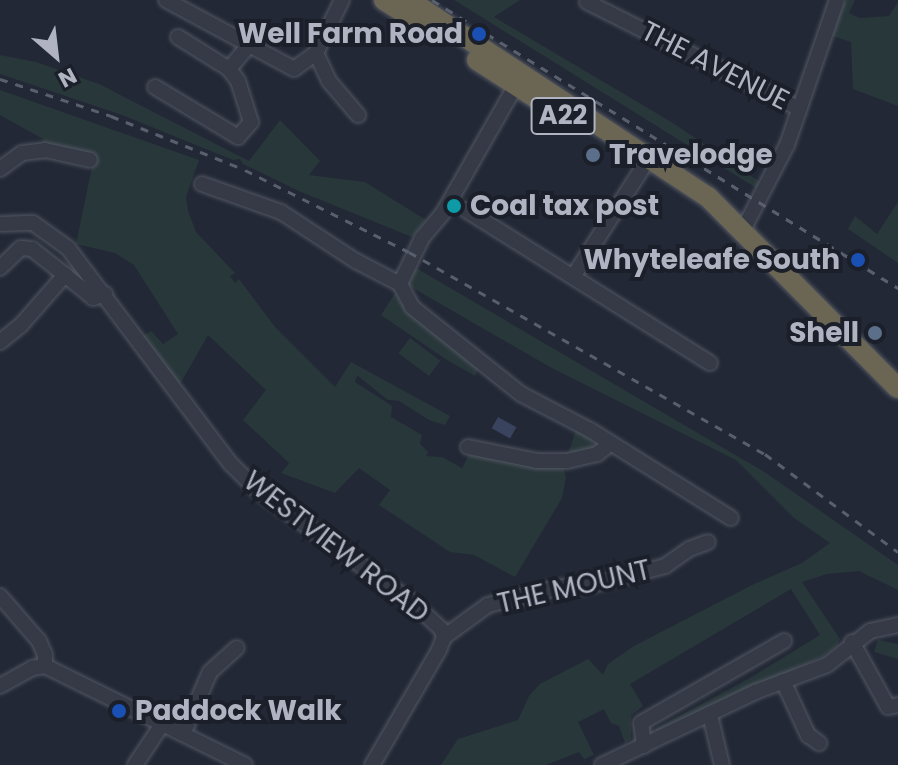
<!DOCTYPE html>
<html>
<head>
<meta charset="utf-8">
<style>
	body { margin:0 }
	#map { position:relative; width:898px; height:765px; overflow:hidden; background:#222835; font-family:Poppins,sans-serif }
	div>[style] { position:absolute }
	.green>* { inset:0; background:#28373a; transform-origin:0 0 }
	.water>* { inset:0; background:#39435d; transform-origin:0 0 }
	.roads { filter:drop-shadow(0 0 2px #535763) drop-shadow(0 0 2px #535763) }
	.minor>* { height:14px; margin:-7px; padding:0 7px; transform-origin:7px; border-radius:7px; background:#353a46 }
	.highway>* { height:20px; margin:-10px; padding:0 10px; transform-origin:10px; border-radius:10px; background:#6b6553 }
	.rail>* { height:3px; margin-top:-1.5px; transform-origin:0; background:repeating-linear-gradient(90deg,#5a5f6e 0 8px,transparent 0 16px) }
	.dots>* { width:22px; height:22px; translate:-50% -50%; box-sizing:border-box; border:4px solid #1b1f2a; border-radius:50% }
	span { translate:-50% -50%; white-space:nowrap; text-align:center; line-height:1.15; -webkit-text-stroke:8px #1b1f2a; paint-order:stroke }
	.shield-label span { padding:2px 6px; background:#1b1f2a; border:2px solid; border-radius:6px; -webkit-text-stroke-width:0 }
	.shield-label { font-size:26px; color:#b0b4c2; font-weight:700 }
	.poi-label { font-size:28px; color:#b0b4c2; font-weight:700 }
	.right { translate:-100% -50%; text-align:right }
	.left { translate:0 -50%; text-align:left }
	.street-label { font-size:28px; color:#b0b4c2 }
	.north { position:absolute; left:16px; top:16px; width:80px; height:80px; -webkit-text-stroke:6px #1b1f2a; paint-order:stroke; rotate:152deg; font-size:22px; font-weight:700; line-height:32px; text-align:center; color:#b0b4c2 }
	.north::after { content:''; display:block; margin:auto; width:28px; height:36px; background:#b0b4c2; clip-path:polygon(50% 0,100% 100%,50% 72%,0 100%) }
</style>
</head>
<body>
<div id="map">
	<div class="green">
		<div style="clip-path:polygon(454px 0,520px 0,494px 17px,673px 123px,763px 184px,761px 191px)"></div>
		<div style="clip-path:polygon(846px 0,855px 0,849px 13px,860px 18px,889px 16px,898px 2px,898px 106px,853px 89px,851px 42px,829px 35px)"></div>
		<div style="clip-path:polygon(0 55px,36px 62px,99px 84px,249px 161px,280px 120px,320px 161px,309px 175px,365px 182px,426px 220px,412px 237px,301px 192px,243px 164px,240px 159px,233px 160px,122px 115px,0 74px)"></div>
		<div style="clip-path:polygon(0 90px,199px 160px,186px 197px,188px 211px,196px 232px,235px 273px,230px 276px,235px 283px,239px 279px,275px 327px,335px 387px,351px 362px,450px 416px,445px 425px,429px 420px,399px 401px,388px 400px,358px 376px,356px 378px,355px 382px,392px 406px,391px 417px,422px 435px,420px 444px,428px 452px,426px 456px,442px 457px,462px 468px,470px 453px,563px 468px,566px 477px,562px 498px,515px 577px,474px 555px,450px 552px,379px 505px,390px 490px,359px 468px,335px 493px,281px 473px,289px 463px,243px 420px,266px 390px,208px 335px,179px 386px,143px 336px,151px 331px,163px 344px,178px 334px,134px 265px,115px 253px,76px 244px,92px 167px,42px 155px,43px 139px,0 115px)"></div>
		<div style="clip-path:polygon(898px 202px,898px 263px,848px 229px,855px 216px,877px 234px)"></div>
		<div style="clip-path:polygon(416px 268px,766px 473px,898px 565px,898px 590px,859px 571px,827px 574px,802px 582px,840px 639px,837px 646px,823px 656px,657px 734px,655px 729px,748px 679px,820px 635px,791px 589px,630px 684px,643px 706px,631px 716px,631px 739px,625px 743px,619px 726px,611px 723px,604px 709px,578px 722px,594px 755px,584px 759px,579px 752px,546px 765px,441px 765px,458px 739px,518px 720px,529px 696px,540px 684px,588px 659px,603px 675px,608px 664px,634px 646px,754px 584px,802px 563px,830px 543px,794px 518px,736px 460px,550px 367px,406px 284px)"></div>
		<div style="clip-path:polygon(397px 290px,400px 301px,412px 314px,592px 439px,594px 449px,568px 454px,576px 430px,508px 393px,484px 371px,479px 369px,475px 376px,444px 358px,381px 315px)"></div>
		<div style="left:410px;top:338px;width:38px;height:19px;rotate:37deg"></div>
		<div style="clip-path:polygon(878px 640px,898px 644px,898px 659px,874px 652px)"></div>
	</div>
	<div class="water">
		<div style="left:498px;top:417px;width:21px;height:13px;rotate:29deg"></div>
	</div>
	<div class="roads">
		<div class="minor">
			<div style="left:166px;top:0;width:145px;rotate:28.3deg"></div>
			<div style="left:294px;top:69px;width:27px;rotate:-36deg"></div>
			<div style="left:316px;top:53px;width:59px;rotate:-63.9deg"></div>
			<div style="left:587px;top:2px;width:238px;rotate:26.7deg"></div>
			<div style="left:178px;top:37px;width:60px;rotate:32.1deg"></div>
			<div style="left:229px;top:69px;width:30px;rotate:-50deg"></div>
			<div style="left:316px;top:53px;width:31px;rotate:65deg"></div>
			<div style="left:329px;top:81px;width:45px;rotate:49.5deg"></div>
			<div style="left:155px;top:87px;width:97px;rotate:31.1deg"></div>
			<div style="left:238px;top:137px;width:20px;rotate:-49deg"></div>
			<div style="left:251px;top:122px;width:43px;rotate:-107.6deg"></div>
			<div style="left:238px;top:81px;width:15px;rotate:-127deg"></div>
			<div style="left:0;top:169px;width:27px;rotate:-36deg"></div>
			<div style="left:22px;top:153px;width:23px;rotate:-7deg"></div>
			<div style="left:45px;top:150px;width:46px;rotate:12.5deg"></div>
			<div style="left:202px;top:184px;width:84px;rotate:19.5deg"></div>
			<div style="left:281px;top:212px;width:90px;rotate:33.2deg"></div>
			<div style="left:356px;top:261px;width:50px;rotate:27.6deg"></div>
			<div style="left:400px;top:284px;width:26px;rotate:62deg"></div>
			<div style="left:412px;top:307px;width:139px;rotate:38.6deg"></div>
			<div style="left:521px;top:394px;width:78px;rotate:27.6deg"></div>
			<div style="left:590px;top:430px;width:166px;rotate:32deg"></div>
			<div style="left:466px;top:210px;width:288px;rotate:32.1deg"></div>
			<div style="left:0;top:224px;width:33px;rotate:-2deg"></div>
			<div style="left:33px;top:223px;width:43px;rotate:35.5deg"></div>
			<div style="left:68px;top:248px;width:271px;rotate:53deg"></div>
			<div style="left:231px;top:464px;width:37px;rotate:45deg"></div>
			<div style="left:257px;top:490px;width:191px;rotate:35.9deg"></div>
			<div style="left:412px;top:602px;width:41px;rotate:43deg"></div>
			<div style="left:442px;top:630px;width:7px;rotate:74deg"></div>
			<div style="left:444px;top:637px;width:14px;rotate:111deg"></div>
			<div style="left:439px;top:650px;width:133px;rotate:120.2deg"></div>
			<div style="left:742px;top:232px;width:98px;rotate:-62.7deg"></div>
			<div style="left:787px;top:145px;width:153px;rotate:-71deg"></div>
			<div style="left:0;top:268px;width:29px;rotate:-44deg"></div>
			<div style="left:21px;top:248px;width:11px;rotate:5deg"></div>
			<div style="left:32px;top:249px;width:42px;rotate:38.2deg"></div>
			<div style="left:573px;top:277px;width:143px;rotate:-57.5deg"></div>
			<div style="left:400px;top:284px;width:51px;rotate:-64.4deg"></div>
			<div style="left:422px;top:238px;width:33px;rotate:-50deg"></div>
			<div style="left:443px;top:213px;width:153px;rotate:-60.3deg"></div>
			<div style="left:0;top:342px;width:27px;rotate:-39deg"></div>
			<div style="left:21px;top:325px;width:67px;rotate:-48.7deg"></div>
			<div style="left:65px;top:275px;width:36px;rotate:39deg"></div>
			<div style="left:93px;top:298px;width:13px;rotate:-18deg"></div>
			<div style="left:468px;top:447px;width:70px;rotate:11.5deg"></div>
			<div style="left:537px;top:461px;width:30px"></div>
			<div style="left:567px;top:461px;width:31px;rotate:-13deg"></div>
			<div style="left:597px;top:454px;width:16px;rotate:-38deg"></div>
			<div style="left:0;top:596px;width:60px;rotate:49.1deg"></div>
			<div style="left:39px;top:641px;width:15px;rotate:67deg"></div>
			<div style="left:45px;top:655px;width:11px;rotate:90deg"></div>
			<div style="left:444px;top:637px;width:54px;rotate:-36deg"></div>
			<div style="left:488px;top:605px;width:74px;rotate:-14deg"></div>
			<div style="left:560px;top:587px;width:24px"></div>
			<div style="left:584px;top:587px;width:84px;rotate:-14.5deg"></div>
			<div style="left:665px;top:566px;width:29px;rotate:-35deg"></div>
			<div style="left:689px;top:549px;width:20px;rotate:-20deg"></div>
			<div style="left:852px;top:642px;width:74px;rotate:61deg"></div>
			<div style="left:888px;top:707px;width:10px;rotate:-11deg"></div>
			<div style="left:783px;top:681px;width:60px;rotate:65.2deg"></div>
			<div style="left:808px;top:735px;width:14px;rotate:36deg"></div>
			<div style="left:0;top:686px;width:37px;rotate:-29deg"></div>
			<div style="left:32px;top:668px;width:13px;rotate:-9deg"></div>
			<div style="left:45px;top:666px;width:223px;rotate:26.3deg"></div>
			<div style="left:710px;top:715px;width:51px;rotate:76.5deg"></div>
			<div style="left:184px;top:732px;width:65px;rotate:-66.6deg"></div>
			<div style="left:210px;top:672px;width:36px;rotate:-42deg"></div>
			<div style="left:644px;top:746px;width:23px;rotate:-97deg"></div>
			<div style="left:641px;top:723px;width:165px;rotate:-29.8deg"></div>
			<div style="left:135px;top:765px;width:50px;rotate:-56.3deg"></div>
			<div style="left:602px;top:765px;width:170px;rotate:-25.5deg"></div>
			<div style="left:755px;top:692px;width:77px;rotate:-20.6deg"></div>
			<div style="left:827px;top:665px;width:55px;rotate:-38.3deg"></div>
			<div style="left:870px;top:631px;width:29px;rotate:-12deg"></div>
		</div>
		<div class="highway">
			<div style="left:384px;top:0;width:43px;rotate:32.6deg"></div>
			<div style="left:409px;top:0;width:358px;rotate:33.4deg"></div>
			<div style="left:708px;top:197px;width:269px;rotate:45.2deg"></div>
			<div style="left:477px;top:60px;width:85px;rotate:32.9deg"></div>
		</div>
	</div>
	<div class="rail">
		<div style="left:432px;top:0;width:548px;rotate:31.72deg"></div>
		<div style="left:0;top:79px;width:117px;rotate:18.4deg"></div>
		<div style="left:111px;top:116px;width:144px;rotate:21.9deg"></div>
		<div style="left:245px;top:170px;width:183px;rotate:26.6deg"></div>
		<div style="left:409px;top:252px;width:409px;rotate:29.6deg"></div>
		<div style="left:765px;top:454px;width:165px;rotate:36.4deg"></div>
	</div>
	<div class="dots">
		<div style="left:479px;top:34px;background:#1a4fb4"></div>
		<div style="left:593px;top:155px;background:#5c6f8a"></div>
		<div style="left:454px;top:206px;background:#0f9aa8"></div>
		<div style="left:858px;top:260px;background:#1a4fb4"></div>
		<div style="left:875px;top:333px;background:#5c6f8a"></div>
		<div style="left:119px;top:711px;background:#1a4fb4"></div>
	</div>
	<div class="shield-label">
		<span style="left:563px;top:116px">A22</span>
	</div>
	<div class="poi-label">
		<span class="right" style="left:463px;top:34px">Well Farm Road</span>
		<span class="left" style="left:609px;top:155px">Travelodge</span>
		<span class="left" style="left:470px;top:206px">Coal tax post</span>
		<span class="right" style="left:840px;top:260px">Whyteleafe South</span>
		<span class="right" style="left:859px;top:333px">Shell</span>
		<span class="left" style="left:135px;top:711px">Paddock Walk</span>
	</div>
	<div class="street-label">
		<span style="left:715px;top:66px;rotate:27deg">THE AVENUE</span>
		<span style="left:336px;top:547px;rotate:38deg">WESTVIEW ROAD</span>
		<span style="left:574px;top:587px;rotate:-13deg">THE MOUNT</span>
	</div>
	<div class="north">N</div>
</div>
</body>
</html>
